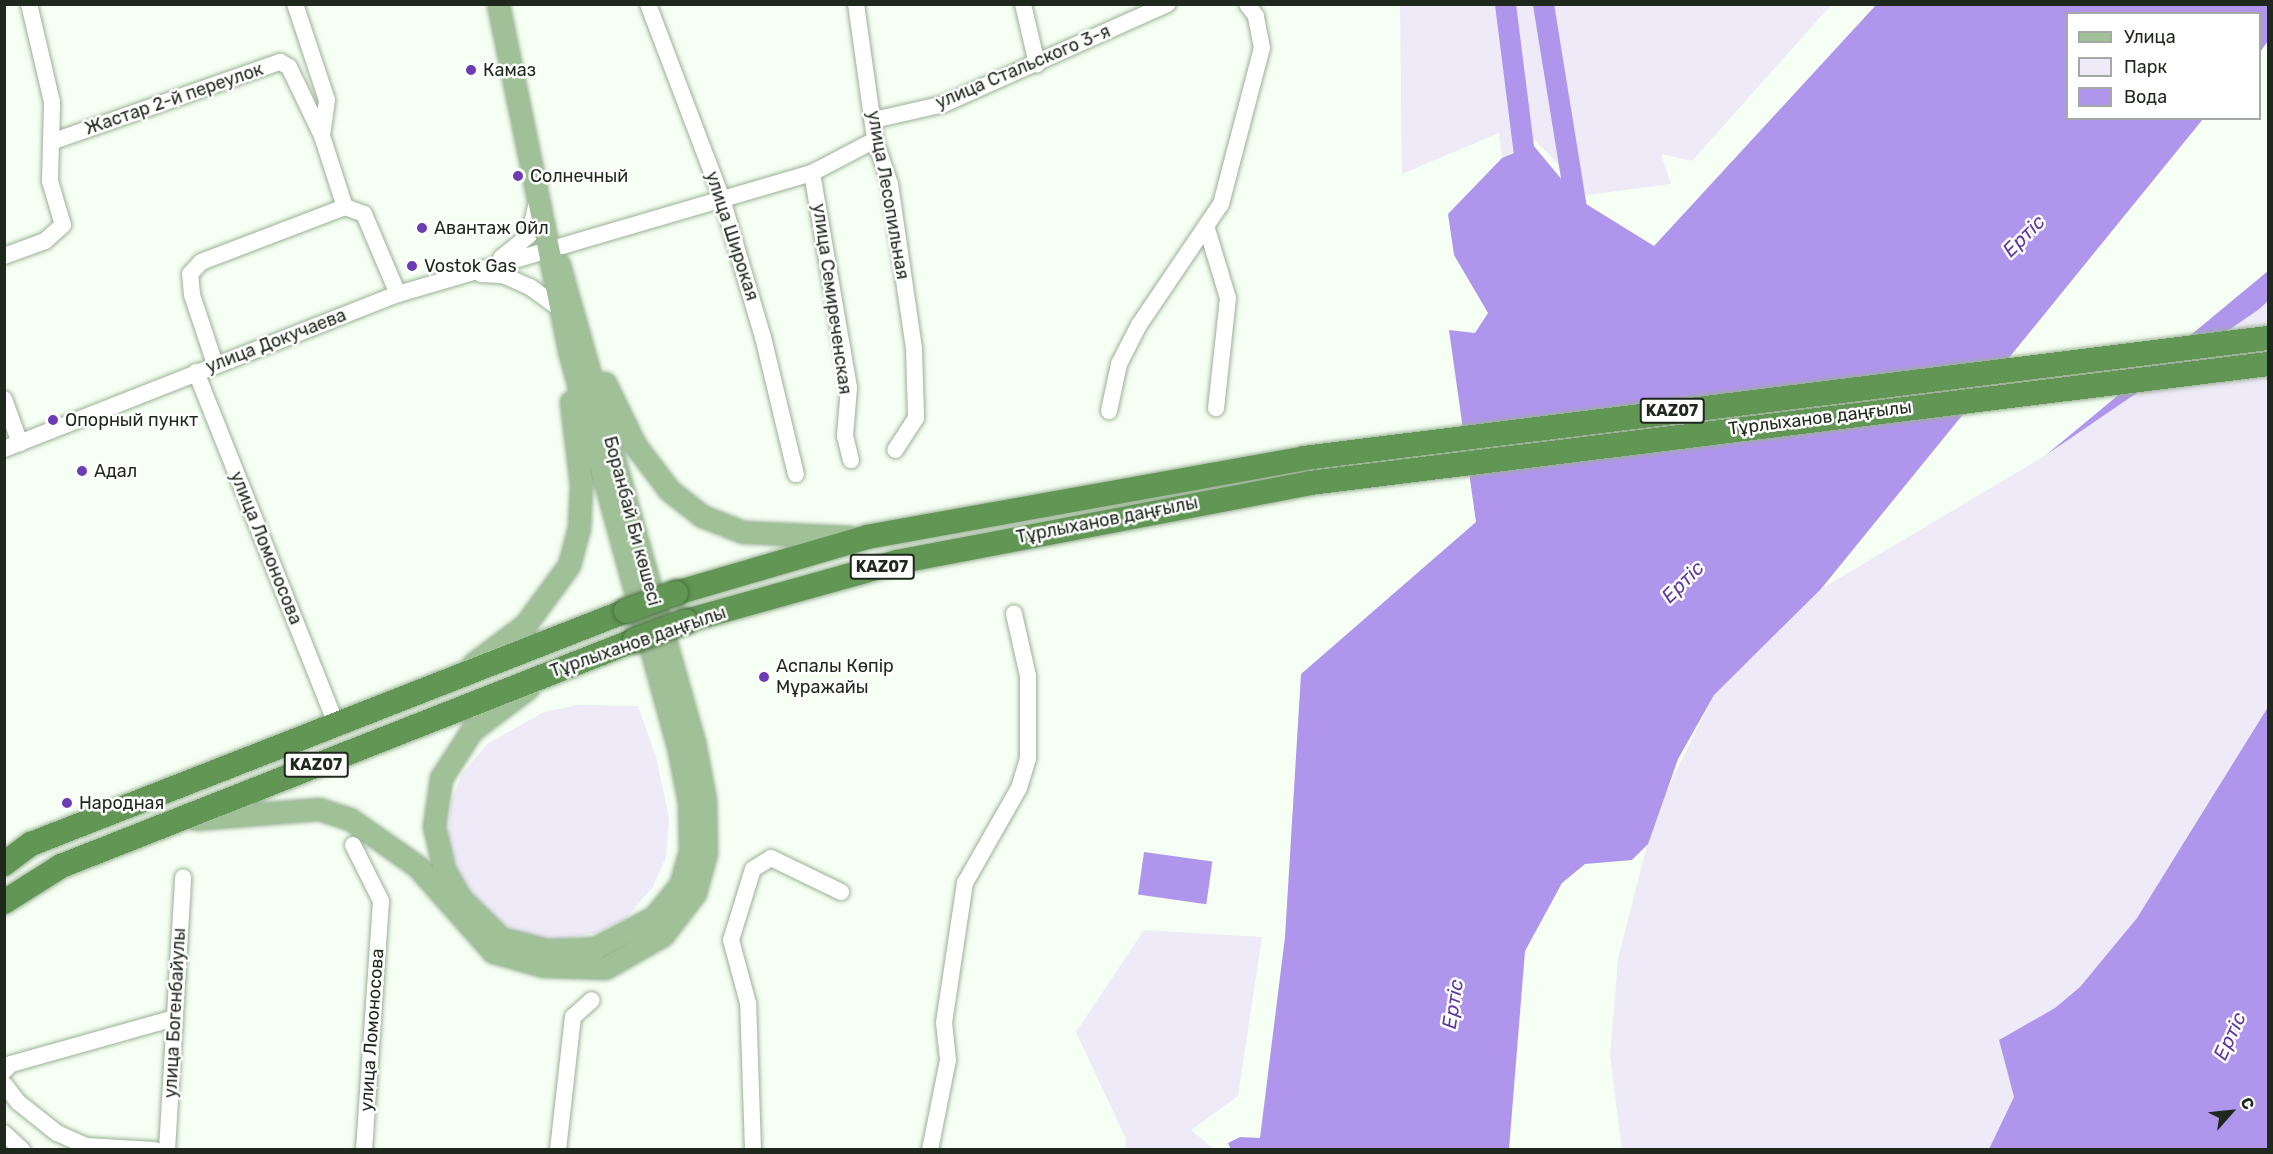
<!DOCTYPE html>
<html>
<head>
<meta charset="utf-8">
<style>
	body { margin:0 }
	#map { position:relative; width:2273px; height:1154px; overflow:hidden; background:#f5fff3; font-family:Rubik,sans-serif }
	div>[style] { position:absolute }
	.green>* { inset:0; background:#eeeaf8 }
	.water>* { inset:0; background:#b095ec; transform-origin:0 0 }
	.river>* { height:21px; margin:-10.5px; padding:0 10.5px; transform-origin:10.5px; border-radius:10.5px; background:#b095ec }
	.roads { filter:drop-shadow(0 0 2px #9ab195) drop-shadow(0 0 2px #9ab195) }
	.minor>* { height:16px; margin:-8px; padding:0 8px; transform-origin:8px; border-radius:8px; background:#fff }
	.major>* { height:21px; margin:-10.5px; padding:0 10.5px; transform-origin:10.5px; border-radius:10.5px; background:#a0c098 }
	.highway>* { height:24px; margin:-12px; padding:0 12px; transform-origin:12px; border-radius:12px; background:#619654 }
	.bridges { filter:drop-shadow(0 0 2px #4a7041) drop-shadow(0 0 2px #4a7041) }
	.highway-bridge>* { height:24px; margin:-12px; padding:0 12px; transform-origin:12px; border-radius:12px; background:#619654 }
	.dots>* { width:16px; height:16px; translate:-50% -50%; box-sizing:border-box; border:3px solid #fff; border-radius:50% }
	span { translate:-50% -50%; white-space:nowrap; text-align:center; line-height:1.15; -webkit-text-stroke:5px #fff; paint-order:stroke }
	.shield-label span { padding:2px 4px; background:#fff; border:2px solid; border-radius:4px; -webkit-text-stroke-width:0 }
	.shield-label { font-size:16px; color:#1f281d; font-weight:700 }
	.street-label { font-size:18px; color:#1f281d }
	.poi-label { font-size:18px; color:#1f281d }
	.left { translate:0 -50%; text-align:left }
	.water-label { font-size:20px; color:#60399e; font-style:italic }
	.frame { position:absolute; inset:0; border:6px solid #1f281d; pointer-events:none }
	.legend { position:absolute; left:2066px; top:12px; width:195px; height:108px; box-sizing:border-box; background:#fff; border:2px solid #a5a9a5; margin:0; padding:8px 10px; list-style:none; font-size:18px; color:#1f281d }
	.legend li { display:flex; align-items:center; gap:12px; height:30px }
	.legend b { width:30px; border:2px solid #a5a9a5 }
	.north { position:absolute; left:2201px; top:1082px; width:60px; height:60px; -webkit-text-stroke:4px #fff; paint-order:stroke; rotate:63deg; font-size:16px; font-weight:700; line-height:24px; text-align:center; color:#1f281d }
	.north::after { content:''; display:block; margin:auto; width:21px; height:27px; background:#1f281d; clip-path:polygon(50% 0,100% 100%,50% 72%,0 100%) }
</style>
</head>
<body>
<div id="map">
	<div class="green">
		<div style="clip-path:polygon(1400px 5px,1400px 4px,1831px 5px,1692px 161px,1661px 154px,1671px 184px,1587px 195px,1535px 140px,1502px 158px,1499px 133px,1402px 174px)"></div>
		<div style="clip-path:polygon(2268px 301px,2268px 707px,2137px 918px,2080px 987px,2055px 1008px,1999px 1040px,2014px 1097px,1989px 1149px,1622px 1150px,1610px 1056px,1618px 959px,1655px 814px,1714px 695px,1821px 589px,2046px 455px)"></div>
		<div style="clip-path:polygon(578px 705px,638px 706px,656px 757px,669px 818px,666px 857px,652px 888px,627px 917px,596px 933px,555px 940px,516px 932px,479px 906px,458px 875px,448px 840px,451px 801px,462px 774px,487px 744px,544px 712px)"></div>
		<div style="clip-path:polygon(1144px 930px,1262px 937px,1238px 1096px,1191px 1130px,1214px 1149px,1125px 1149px,1126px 1139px,1076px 1032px)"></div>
	</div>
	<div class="water">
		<div style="clip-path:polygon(1876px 5px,2268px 5px,2268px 41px,2260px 52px,2260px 14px,2068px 14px,2068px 118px,2203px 119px,1821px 589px,1714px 695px,1678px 759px,1648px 844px,1632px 860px,1585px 864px,1562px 883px,1525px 951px,1509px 1149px,1231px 1150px,1228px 1143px,1240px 1137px,1260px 1138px,1285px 937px,1301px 674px,1476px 522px,1449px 330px,1475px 333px,1488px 313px,1454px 255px,1448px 214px,1502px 158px,1533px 145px,1578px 199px,1654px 246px)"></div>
		<div style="clip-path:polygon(2268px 271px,2268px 301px,2258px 310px,2046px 455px)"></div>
		<div style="clip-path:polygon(2268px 707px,2268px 1149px,1989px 1149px,2014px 1097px,1999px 1040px,2055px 1008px,2080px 987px,2137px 918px)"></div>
		<div style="left:1144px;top:852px;width:69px;height:43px;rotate:8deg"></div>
	</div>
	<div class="river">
		<div style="left:1505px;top:4px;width:175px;rotate:82.8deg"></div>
		<div style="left:1543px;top:4px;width:219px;rotate:80.8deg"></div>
	</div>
	<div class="roads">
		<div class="minor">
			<div style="left:295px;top:4px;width:101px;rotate:71.6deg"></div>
			<div style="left:327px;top:100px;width:36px;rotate:98deg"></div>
			<div style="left:648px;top:4px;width:209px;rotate:69.2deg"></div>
			<div style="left:722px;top:199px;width:144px;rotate:73.5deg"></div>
			<div style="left:763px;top:337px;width:141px;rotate:76.5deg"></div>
			<div style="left:856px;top:4px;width:137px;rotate:82deg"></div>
			<div style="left:875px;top:140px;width:46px;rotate:71.2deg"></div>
			<div style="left:890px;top:184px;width:167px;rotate:81.7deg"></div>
			<div style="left:914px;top:349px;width:69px;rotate:88.3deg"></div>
			<div style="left:916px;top:418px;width:38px;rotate:123deg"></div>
			<div style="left:1023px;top:4px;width:62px;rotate:76.9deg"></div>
			<div style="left:874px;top:120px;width:72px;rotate:-12.9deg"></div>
			<div style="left:944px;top:104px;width:245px;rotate:-24.1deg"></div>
			<div style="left:51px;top:142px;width:243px;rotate:-19.3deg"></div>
			<div style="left:280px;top:62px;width:10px;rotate:29deg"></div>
			<div style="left:289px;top:67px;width:76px;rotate:64.4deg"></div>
			<div style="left:322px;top:136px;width:75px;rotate:72.1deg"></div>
			<div style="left:812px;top:173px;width:218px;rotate:80.2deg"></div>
			<div style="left:849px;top:388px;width:48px;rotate:94.8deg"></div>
			<div style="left:845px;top:436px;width:25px;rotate:76deg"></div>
			<div style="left:1207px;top:229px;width:72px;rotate:73.1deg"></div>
			<div style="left:1228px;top:298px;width:111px;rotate:96.2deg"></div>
			<div style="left:4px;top:256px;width:44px;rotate:-20.1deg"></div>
			<div style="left:45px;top:241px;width:24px;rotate:-42deg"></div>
			<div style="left:63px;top:225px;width:46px;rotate:-106.5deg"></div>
			<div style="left:50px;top:181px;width:79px;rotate:-88.5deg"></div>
			<div style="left:52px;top:102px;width:101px;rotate:-103.2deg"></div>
			<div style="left:501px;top:258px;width:36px;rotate:-39deg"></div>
			<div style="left:529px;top:235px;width:33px;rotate:-76deg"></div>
			<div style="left:481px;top:274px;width:22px;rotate:3deg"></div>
			<div style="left:503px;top:275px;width:30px;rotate:24deg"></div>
			<div style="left:530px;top:287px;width:37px;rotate:36deg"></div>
			<div style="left:215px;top:364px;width:73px;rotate:-108.4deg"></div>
			<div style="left:192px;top:295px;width:21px;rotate:-95deg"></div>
			<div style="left:190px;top:274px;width:16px;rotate:-47deg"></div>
			<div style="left:201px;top:262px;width:154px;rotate:-20.9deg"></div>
			<div style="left:345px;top:207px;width:20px;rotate:20deg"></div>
			<div style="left:364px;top:214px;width:87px;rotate:67deg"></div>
			<div style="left:196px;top:372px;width:379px;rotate:68.3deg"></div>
			<div style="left:4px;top:399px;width:47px;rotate:70deg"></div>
			<div style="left:1109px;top:411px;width:48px;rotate:-78deg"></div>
			<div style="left:1119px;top:364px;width:44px;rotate:-62.9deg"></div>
			<div style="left:1139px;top:325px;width:146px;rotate:-55.9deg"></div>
			<div style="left:1221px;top:204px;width:161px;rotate:-75.3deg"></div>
			<div style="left:1262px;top:48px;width:33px;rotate:-101deg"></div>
			<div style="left:1256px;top:16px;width:15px;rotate:-127deg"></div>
			<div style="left:4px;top:449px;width:423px;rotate:-21.5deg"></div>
			<div style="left:398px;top:294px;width:431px;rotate:-16.3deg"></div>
			<div style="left:812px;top:173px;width:71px;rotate:-27.6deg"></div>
			<div style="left:353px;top:845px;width:63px;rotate:63.4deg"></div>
			<div style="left:381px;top:901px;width:250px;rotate:93.9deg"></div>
			<div style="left:4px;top:1071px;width:10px;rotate:-45deg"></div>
			<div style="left:11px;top:1064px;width:170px;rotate:-15.7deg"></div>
			<div style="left:4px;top:1084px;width:23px;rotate:52deg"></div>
			<div style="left:18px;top:1102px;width:50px;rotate:38.5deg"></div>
			<div style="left:57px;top:1133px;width:32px;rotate:24deg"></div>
			<div style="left:86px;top:1146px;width:69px;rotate:3.3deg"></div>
			<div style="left:4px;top:1133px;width:25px;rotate:43deg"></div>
			<div style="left:167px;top:1150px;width:273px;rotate:-86.6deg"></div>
			<div style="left:558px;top:1150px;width:134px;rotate:-83.6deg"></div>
			<div style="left:573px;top:1017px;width:25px;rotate:-42deg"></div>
			<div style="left:753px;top:1150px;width:147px;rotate:-91.9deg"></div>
			<div style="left:748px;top:1003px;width:65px;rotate:-105.1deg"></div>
			<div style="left:731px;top:940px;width:74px;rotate:-72.8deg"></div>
			<div style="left:753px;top:869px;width:21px;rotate:-31deg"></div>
			<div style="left:771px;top:858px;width:78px;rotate:25.9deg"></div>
			<div style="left:930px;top:1150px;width:92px;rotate:-78.7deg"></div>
			<div style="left:948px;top:1060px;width:37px;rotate:-96deg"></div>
			<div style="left:944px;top:1023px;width:142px;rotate:-81.5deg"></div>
			<div style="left:965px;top:883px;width:109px;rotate:-60.4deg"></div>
			<div style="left:1019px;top:788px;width:31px;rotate:-73deg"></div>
			<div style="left:1028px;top:758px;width:82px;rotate:-90deg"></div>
			<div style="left:1028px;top:676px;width:64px;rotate:-102.7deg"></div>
		</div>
		<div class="major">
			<div style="left:498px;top:4px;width:354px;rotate:78.4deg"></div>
			<div style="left:569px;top:351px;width:410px;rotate:74.6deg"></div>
			<div style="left:678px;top:746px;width:57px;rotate:78.9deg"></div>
			<div style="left:689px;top:802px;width:49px;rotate:88.8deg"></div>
			<div style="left:690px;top:851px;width:35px;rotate:106deg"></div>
			<div style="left:680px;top:885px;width:41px;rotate:129.1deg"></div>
			<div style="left:654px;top:917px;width:67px;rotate:152.3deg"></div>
			<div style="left:595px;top:948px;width:48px;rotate:177.6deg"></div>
			<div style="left:547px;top:950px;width:48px;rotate:-165.4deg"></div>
			<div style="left:501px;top:938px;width:56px;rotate:-135.7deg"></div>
			<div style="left:461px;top:899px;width:34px;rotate:-120deg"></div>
			<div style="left:444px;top:869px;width:44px;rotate:-103.1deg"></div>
			<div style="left:434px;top:826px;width:49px;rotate:-81.7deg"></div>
			<div style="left:441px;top:778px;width:57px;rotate:-57.1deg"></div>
			<div style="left:472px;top:730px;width:71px;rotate:-37deg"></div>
			<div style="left:605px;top:383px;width:69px;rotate:64.2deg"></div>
			<div style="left:635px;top:445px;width:56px;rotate:52.9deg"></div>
			<div style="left:669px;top:490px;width:42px;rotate:38.2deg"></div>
			<div style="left:702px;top:516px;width:44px;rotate:21.3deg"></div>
			<div style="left:743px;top:532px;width:108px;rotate:2.7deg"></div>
			<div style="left:473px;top:664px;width:65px;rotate:-36.9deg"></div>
			<div style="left:525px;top:625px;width:74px;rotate:-53.7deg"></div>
			<div style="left:569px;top:565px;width:38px;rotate:-75deg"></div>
			<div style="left:579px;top:528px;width:44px;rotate:-87.4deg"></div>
			<div style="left:581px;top:484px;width:83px;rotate:-97deg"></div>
			<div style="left:195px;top:819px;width:124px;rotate:-4.6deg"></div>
			<div style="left:319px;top:809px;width:33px;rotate:18deg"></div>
			<div style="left:350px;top:819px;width:82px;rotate:35deg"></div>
			<div style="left:417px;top:866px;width:115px;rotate:48.5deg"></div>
			<div style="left:493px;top:952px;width:53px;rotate:15.4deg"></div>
			<div style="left:544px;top:966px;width:61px;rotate:1.9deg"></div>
			<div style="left:605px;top:968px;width:67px;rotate:-29.6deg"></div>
			<div style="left:663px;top:935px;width:53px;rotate:-52.7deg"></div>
			<div style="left:695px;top:893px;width:41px;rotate:-74.6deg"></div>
			<div style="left:706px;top:853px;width:53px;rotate:-91.1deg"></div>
			<div style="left:705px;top:800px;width:59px;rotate:-100.7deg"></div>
			<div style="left:694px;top:742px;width:497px;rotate:-105.8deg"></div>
		</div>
		<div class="highway">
			<div style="left:676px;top:593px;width:199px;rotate:-16.3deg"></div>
			<div style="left:867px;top:537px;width:444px;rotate:-10.2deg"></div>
			<div style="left:1304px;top:458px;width:971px;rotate:-7.1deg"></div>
			<div style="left:686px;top:621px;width:219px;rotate:-15.6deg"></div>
			<div style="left:897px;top:562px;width:420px;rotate:-10.8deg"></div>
			<div style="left:1310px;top:483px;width:965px;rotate:-7.08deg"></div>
			<div style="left:4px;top:864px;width:34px;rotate:-37deg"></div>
			<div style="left:31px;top:844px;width:639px;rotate:-21.39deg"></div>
			<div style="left:4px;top:902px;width:67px;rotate:-32.3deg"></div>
			<div style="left:61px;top:866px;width:617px;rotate:-21.49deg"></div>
		</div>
	</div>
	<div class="bridges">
		<div class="highway-bridge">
			<div style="left:626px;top:611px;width:53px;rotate:-19.8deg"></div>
			<div style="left:635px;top:640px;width:54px;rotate:-20.4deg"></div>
		</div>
	</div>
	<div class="dots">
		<div style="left:471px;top:70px;background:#6b3cb3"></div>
		<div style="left:518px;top:176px;background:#6b3cb3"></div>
		<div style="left:422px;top:228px;background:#6b3cb3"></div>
		<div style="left:412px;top:266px;background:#6b3cb3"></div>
		<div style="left:53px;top:420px;background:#6b3cb3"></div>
		<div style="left:82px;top:471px;background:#6b3cb3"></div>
		<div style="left:764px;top:677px;background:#6b3cb3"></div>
		<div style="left:67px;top:803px;background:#6b3cb3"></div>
	</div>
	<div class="shield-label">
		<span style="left:1672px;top:411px">KAZ07</span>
		<span style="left:882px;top:567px">KAZ07</span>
		<span style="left:316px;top:765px">KAZ07</span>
	</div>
	<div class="street-label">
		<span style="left:1023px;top:67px;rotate:-23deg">улица Стальского 3-я</span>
		<span style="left:174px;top:99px;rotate:-19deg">Жастар 2-й переулок</span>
		<span style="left:888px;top:195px;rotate:80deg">улица Лесопильная</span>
		<span style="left:732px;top:236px;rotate:72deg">улица Широкая</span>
		<span style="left:832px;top:299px;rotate:82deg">улица Семиреченская</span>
		<span style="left:276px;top:341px;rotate:-21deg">улица Докучаева</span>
		<span style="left:1820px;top:418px;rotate:-7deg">Тұрлыханов даңғылы</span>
		<span style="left:1107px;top:520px;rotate:-11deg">Тұрлыханов даңғылы</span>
		<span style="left:632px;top:521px;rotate:75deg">Боранбай Би көшесі</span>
		<span style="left:266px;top:548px;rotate:68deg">улица Ломоносова</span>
		<span style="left:638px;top:642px;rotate:-19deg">Тұрлыханов даңғылы</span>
		<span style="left:175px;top:1013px;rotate:-87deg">улица Богенбайулы</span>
		<span style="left:372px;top:1030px;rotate:-86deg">улица Ломоносова</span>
	</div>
	<div class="poi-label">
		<span class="left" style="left:483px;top:70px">Камаз</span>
		<span class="left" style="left:530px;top:176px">Солнечный</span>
		<span class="left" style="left:434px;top:228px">Авантаж Ойл</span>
		<span class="left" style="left:424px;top:266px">Vostok Gas</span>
		<span class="left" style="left:65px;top:420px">Опорный пункт</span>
		<span class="left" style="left:94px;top:471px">Адал</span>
		<span class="left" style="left:776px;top:677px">Аспалы Көпір<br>Мұражайы</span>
		<span class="left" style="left:79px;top:803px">Народная</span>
	</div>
	<div class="water-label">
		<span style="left:2024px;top:236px;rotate:-45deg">Ертіс</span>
		<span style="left:1683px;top:582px;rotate:-45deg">Ертіс</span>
		<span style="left:1453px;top:1004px;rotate:-81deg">Ертіс</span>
		<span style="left:2230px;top:1036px;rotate:-65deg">Ертіс</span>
	</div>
	<div class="frame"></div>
	<ul class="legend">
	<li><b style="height:8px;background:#a0c098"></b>Улица</li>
	<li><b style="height:16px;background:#eeeaf8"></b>Парк</li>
	<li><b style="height:16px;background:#b095ec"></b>Вода</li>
	</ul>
	<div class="north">С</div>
</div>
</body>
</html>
